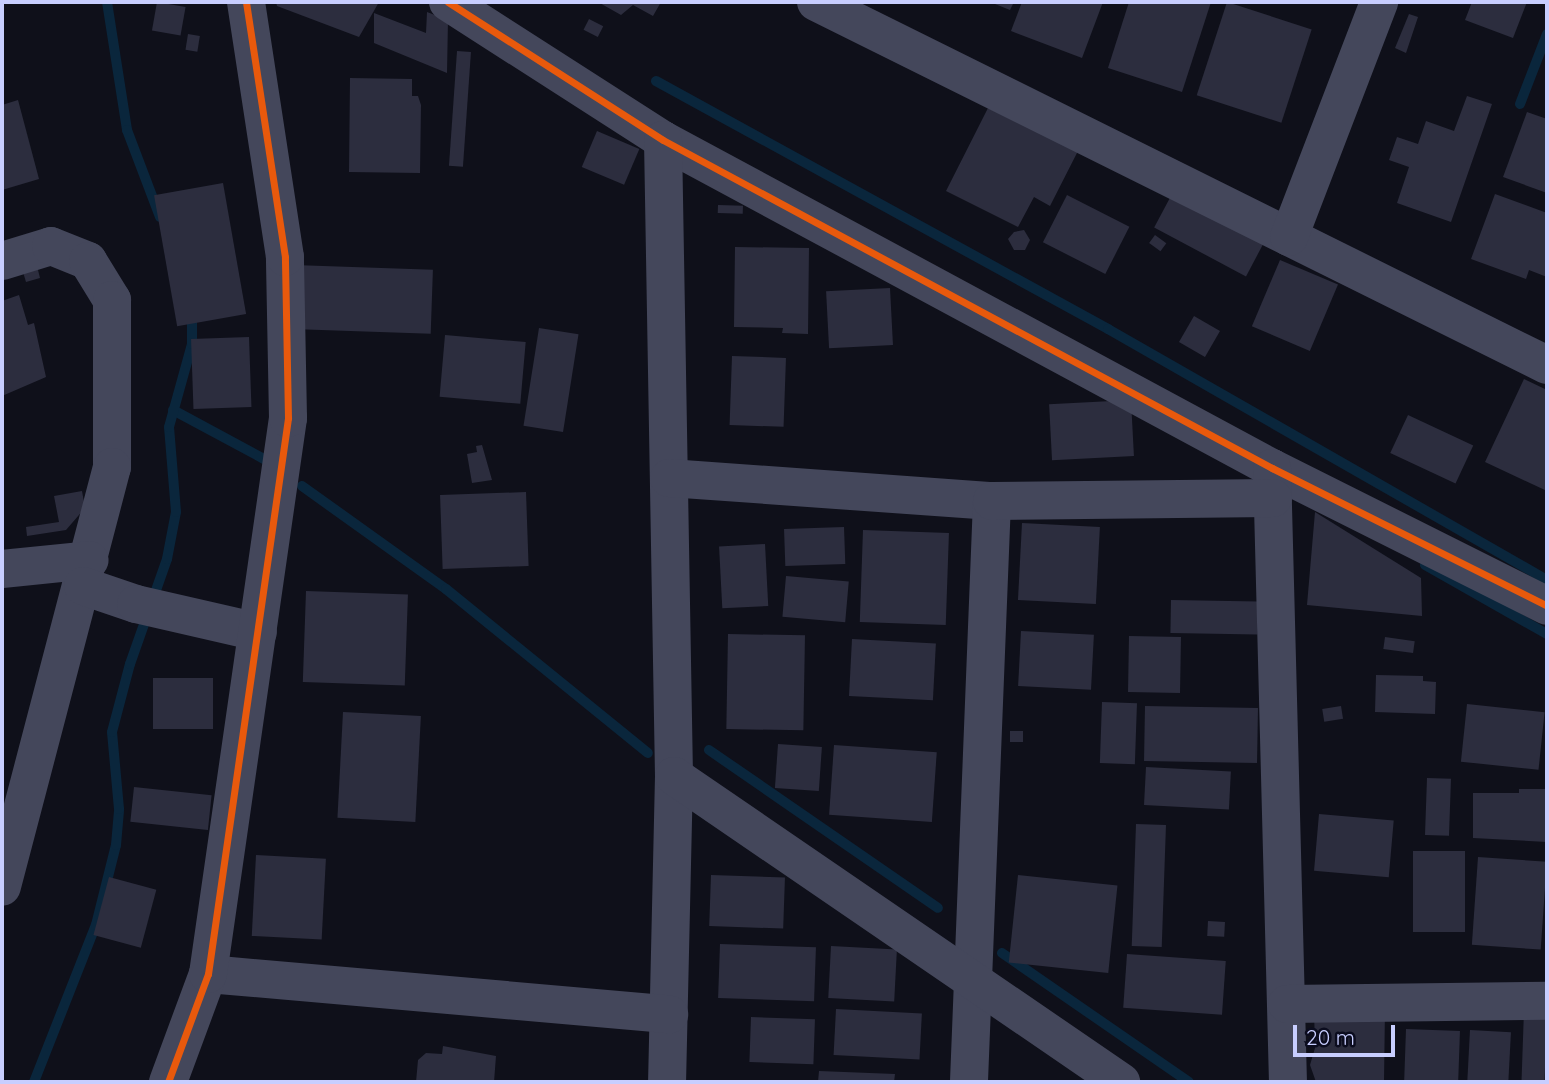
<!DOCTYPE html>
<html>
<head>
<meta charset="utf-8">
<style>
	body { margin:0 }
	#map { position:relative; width:1549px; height:1084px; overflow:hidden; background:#0f101a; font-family:Quicksand,sans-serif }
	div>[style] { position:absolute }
	.stream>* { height:10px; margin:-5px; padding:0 5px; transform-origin:5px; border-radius:5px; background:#0a263c }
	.building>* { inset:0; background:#2c2d3e; transform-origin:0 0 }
	.minor>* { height:38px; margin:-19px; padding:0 19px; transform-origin:19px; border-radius:19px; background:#44475b }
	.cycleway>* { height:7px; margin:-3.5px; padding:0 3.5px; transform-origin:3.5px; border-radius:3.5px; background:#e8590c }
	span { translate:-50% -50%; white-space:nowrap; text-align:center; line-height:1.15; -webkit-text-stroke:5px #0b0c1e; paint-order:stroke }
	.frame { position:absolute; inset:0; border:4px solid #c8ceff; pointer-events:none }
	.scale { position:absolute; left:1293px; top:1025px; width:102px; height:32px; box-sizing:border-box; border:4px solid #c8ceff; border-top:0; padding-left:9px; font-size:21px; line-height:24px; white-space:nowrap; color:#c8ceff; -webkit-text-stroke:5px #0b0c1e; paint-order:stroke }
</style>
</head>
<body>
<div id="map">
	<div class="stream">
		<div style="left:107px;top:2px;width:130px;rotate:81.1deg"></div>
		<div style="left:127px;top:130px;width:93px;rotate:69.2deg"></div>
		<div style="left:656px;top:81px;width:516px;rotate:28.75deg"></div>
		<div style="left:1108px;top:329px;width:506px;rotate:29.76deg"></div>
		<div style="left:1520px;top:104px;width:75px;rotate:-68.9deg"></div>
		<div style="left:173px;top:410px;width:106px;rotate:28.3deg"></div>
		<div style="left:302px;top:486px;width:177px;rotate:35.6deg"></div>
		<div style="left:446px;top:589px;width:260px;rotate:39.1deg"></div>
		<div style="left:1425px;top:565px;width:140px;rotate:29.5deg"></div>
		<div style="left:709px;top:750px;width:278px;rotate:34.6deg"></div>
		<div style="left:1002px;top:953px;width:227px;rotate:34.6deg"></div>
		<div style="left:34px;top:1082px;width:169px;rotate:-68.5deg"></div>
		<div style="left:96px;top:925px;width:82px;rotate:-76deg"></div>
		<div style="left:116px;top:845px;width:36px;rotate:-85deg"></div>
		<div style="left:119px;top:809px;width:77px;rotate:-95.2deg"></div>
		<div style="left:112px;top:732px;width:70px;rotate:-75.2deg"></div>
		<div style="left:130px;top:664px;width:111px;rotate:-70.6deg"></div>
		<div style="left:167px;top:559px;width:48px;rotate:-79.2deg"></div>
		<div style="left:176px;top:512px;width:85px;rotate:-94.7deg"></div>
		<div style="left:169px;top:427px;width:86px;rotate:-74.5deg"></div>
		<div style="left:192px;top:344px;width:32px;rotate:-90deg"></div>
	</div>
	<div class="building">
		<div style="left:157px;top:2px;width:29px;height:29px;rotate:10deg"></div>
		<div style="clip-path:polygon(276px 2px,379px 2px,359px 37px,277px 6px)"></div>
		<div style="clip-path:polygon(598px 2px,661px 2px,653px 16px,633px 5px,621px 15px)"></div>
		<div style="clip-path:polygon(990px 2px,1014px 2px,1010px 10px)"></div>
		<div style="clip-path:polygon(1022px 2px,1103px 2px,1082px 58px,1011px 31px)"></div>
		<div style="clip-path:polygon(1129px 2px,1211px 2px,1182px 92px,1108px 68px)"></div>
		<div style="left:1227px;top:2px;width:89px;height:98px;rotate:18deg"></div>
		<div style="clip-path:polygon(1472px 2px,1527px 2px,1513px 38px,1465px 20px)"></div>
		<div style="clip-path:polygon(427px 12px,448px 20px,447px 73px,374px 43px,374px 13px,426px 33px)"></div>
		<div style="clip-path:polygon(1409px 14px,1418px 17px,1406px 53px,1395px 48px)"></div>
		<div style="left:589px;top:19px;width:16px;height:12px;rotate:27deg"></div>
		<div style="left:188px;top:34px;width:12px;height:16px;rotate:9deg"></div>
		<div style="left:457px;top:51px;width:14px;height:115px;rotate:4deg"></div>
		<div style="clip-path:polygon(350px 78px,412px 79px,412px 96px,418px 96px,421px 105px,420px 173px,349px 172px)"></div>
		<div style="clip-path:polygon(1467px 96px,1492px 104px,1451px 222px,1397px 203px,1409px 167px,1389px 160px,1397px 137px,1418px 144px,1426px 121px,1454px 131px)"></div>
		<div style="clip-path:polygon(18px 100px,39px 179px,2px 190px,2px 105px)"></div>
		<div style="clip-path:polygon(988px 108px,1079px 149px,1050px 206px,1034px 197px,1018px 227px,946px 191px)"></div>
		<div style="clip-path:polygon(1527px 112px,1547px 119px,1547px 193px,1503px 177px)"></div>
		<div style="left:597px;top:131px;width:46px;height:39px;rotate:23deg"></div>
		<div style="left:223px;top:183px;width:133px;height:70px;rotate:80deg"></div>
		<div style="left:1172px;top:194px;width:104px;height:38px;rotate:28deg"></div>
		<div style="clip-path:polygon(1495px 194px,1547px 213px,1547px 277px,1529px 270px,1526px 279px,1471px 259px)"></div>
		<div style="left:1067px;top:195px;width:70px;height:53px;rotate:27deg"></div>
		<div style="left:718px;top:205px;width:25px;height:8px;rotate:2deg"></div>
		<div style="clip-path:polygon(1024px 230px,1030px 240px,1025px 250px,1014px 250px,1008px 239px,1014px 232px)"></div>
		<div style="left:1155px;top:235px;width:14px;height:10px;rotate:36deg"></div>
		<div style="clip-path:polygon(735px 247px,809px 248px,808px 334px,782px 333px,783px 328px,734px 327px)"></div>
		<div style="clip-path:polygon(35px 258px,40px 278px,26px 282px,23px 272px)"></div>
		<div style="left:1280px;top:260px;width:63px;height:72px;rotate:23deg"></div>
		<div style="left:294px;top:265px;width:139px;height:64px;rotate:2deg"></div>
		<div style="left:890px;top:288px;width:57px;height:64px;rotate:87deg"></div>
		<div style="clip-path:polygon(19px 295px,28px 325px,34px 323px,46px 377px,2px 396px,2px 301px)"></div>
		<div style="left:1194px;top:316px;width:30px;height:30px;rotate:30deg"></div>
		<div style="left:539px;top:328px;width:40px;height:99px;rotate:9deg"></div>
		<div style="left:445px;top:335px;width:81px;height:62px;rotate:5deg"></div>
		<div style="left:249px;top:337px;width:70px;height:58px;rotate:88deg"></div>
		<div style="left:732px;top:356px;width:54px;height:69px;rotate:2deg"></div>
		<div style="clip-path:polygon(1524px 379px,1547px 390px,1547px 491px,1485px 462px)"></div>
		<div style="left:1131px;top:400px;width:56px;height:82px;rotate:87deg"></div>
		<div style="left:1408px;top:415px;width:72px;height:42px;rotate:25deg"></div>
		<div style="clip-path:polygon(482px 445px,492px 480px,472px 483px,467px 454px,477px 452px,476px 446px)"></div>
		<div style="clip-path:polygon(82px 491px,85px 508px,66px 530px,27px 536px,26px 527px,59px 522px,54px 496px)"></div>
		<div style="left:526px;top:492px;width:74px;height:86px;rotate:88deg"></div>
		<div style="clip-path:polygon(1315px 512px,1421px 578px,1422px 616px,1307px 605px)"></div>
		<div style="left:1022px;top:523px;width:78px;height:77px;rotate:3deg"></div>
		<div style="left:844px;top:527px;width:37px;height:60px;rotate:88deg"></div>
		<div style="left:863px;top:530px;width:86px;height:92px;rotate:2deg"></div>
		<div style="left:765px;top:544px;width:62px;height:46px;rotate:87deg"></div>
		<div style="left:786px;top:576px;width:63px;height:41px;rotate:5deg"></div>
		<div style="left:306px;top:591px;width:102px;height:91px;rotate:2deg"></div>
		<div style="left:1171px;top:600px;width:87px;height:33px;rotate:1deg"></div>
		<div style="left:1021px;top:631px;width:73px;height:55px;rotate:3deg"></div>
		<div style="left:728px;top:634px;width:77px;height:95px;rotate:1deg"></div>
		<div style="left:1129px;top:636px;width:52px;height:56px;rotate:1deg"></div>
		<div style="left:1385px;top:637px;width:30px;height:12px;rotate:8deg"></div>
		<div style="left:852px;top:639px;width:84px;height:57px;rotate:3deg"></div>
		<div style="clip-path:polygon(1376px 675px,1423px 676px,1423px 681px,1436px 682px,1435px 714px,1375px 712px)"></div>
		<div style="left:213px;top:678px;width:51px;height:60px;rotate:90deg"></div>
		<div style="left:1102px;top:702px;width:35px;height:61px;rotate:2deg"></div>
		<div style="left:1467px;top:704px;width:78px;height:58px;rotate:6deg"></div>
		<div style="left:1145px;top:706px;width:113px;height:55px;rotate:1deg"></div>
		<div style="left:1341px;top:706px;width:13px;height:19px;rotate:81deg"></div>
		<div style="left:343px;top:712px;width:78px;height:106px;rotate:3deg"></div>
		<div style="left:1010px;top:731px;width:13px;height:11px"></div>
		<div style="left:778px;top:744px;width:44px;height:44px;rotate:4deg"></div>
		<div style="left:834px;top:745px;width:103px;height:70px;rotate:4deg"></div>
		<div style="left:1146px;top:767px;width:85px;height:38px;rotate:3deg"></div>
		<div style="left:1427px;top:778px;width:24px;height:57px;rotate:2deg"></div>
		<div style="left:134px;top:787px;width:78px;height:35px;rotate:6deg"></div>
		<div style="clip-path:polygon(1519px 789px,1547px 789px,1547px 842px,1473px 838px,1473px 793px,1519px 793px)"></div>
		<div style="left:1319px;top:814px;width:75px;height:57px;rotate:5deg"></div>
		<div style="left:1136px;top:824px;width:30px;height:122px;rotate:2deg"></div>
		<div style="left:1413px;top:851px;width:52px;height:81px"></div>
		<div style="left:256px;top:855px;width:70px;height:81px;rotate:3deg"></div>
		<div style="left:1478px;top:857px;width:69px;height:88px;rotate:4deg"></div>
		<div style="left:711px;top:875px;width:74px;height:51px;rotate:2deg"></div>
		<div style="left:1018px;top:875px;width:100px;height:88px;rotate:6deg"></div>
		<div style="left:109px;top:877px;width:49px;height:60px;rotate:15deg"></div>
		<div style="left:1208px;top:921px;width:17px;height:15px;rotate:3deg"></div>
		<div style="left:720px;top:944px;width:96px;height:54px;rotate:2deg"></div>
		<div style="left:831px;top:946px;width:66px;height:52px;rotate:3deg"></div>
		<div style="left:1127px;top:954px;width:99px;height:54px;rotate:4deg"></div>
		<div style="left:836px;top:1009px;width:86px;height:46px;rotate:3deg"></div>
		<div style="clip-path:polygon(1385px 1009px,1384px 1082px,1316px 1082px,1310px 1065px,1315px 1048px,1314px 1010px)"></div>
		<div style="left:1524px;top:1010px;width:23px;height:72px;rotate:2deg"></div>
		<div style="left:751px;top:1017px;width:64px;height:45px;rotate:2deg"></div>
		<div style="left:1406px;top:1029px;width:54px;height:53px;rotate:2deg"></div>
		<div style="left:1470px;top:1030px;width:41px;height:52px;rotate:3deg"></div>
		<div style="clip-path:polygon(443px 1046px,496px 1056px,494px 1082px,416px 1082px,418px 1060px,426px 1053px,442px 1054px)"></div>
		<div style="clip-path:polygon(819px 1071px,895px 1074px,894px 1082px,818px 1082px)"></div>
	</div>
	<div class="minor">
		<div style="left:448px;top:2px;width:255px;rotate:32.7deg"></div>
		<div style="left:663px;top:140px;width:692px;rotate:28.31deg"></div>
		<div style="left:1272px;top:468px;width:308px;rotate:26.6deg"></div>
		<div style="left:816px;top:2px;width:816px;rotate:26.41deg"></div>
		<div style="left:663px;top:140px;width:636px;rotate:89.01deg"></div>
		<div style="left:674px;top:776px;width:306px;rotate:91.3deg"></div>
		<div style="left:1289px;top:237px;width:252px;rotate:-69deg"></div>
		<div style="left:2px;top:261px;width:51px;rotate:-17deg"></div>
		<div style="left:51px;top:246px;width:40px;rotate:22deg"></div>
		<div style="left:88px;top:261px;width:46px;rotate:58.4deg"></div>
		<div style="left:112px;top:300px;width:167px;rotate:90deg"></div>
		<div style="left:112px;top:467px;width:434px;rotate:104.7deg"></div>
		<div style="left:1272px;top:468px;width:614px;rotate:88.51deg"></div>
		<div style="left:669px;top:478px;width:324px;rotate:4.1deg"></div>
		<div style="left:992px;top:501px;width:581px;rotate:92.27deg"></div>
		<div style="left:992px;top:501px;width:281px;rotate:-0.6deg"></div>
		<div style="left:2px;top:569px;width:88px;rotate:-5.8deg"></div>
		<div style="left:83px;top:586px;width:56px;rotate:18.8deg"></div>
		<div style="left:136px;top:604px;width:125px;rotate:12.9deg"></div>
		<div style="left:674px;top:776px;width:542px;rotate:34.39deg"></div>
		<div style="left:208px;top:974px;width:463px;rotate:5deg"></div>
		<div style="left:1287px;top:1004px;width:260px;rotate:-0.7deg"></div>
		<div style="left:168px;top:1082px;width:115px;rotate:-69.7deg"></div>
		<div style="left:208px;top:974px;width:562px;rotate:-81.81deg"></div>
		<div style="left:288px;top:418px;width:161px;rotate:-91.1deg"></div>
		<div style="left:285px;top:257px;width:258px;rotate:-98.7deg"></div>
	</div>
	<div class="cycleway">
		<div style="left:448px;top:2px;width:255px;rotate:32.7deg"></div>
		<div style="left:663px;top:140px;width:692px;rotate:28.31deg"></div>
		<div style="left:1272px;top:468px;width:308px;rotate:26.6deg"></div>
		<div style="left:168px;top:1082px;width:115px;rotate:-69.7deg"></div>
		<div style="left:208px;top:974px;width:562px;rotate:-81.81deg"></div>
		<div style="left:288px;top:418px;width:161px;rotate:-91.1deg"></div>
		<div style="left:285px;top:257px;width:258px;rotate:-98.7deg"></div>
	</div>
	<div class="frame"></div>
	<div class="scale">20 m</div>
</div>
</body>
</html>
